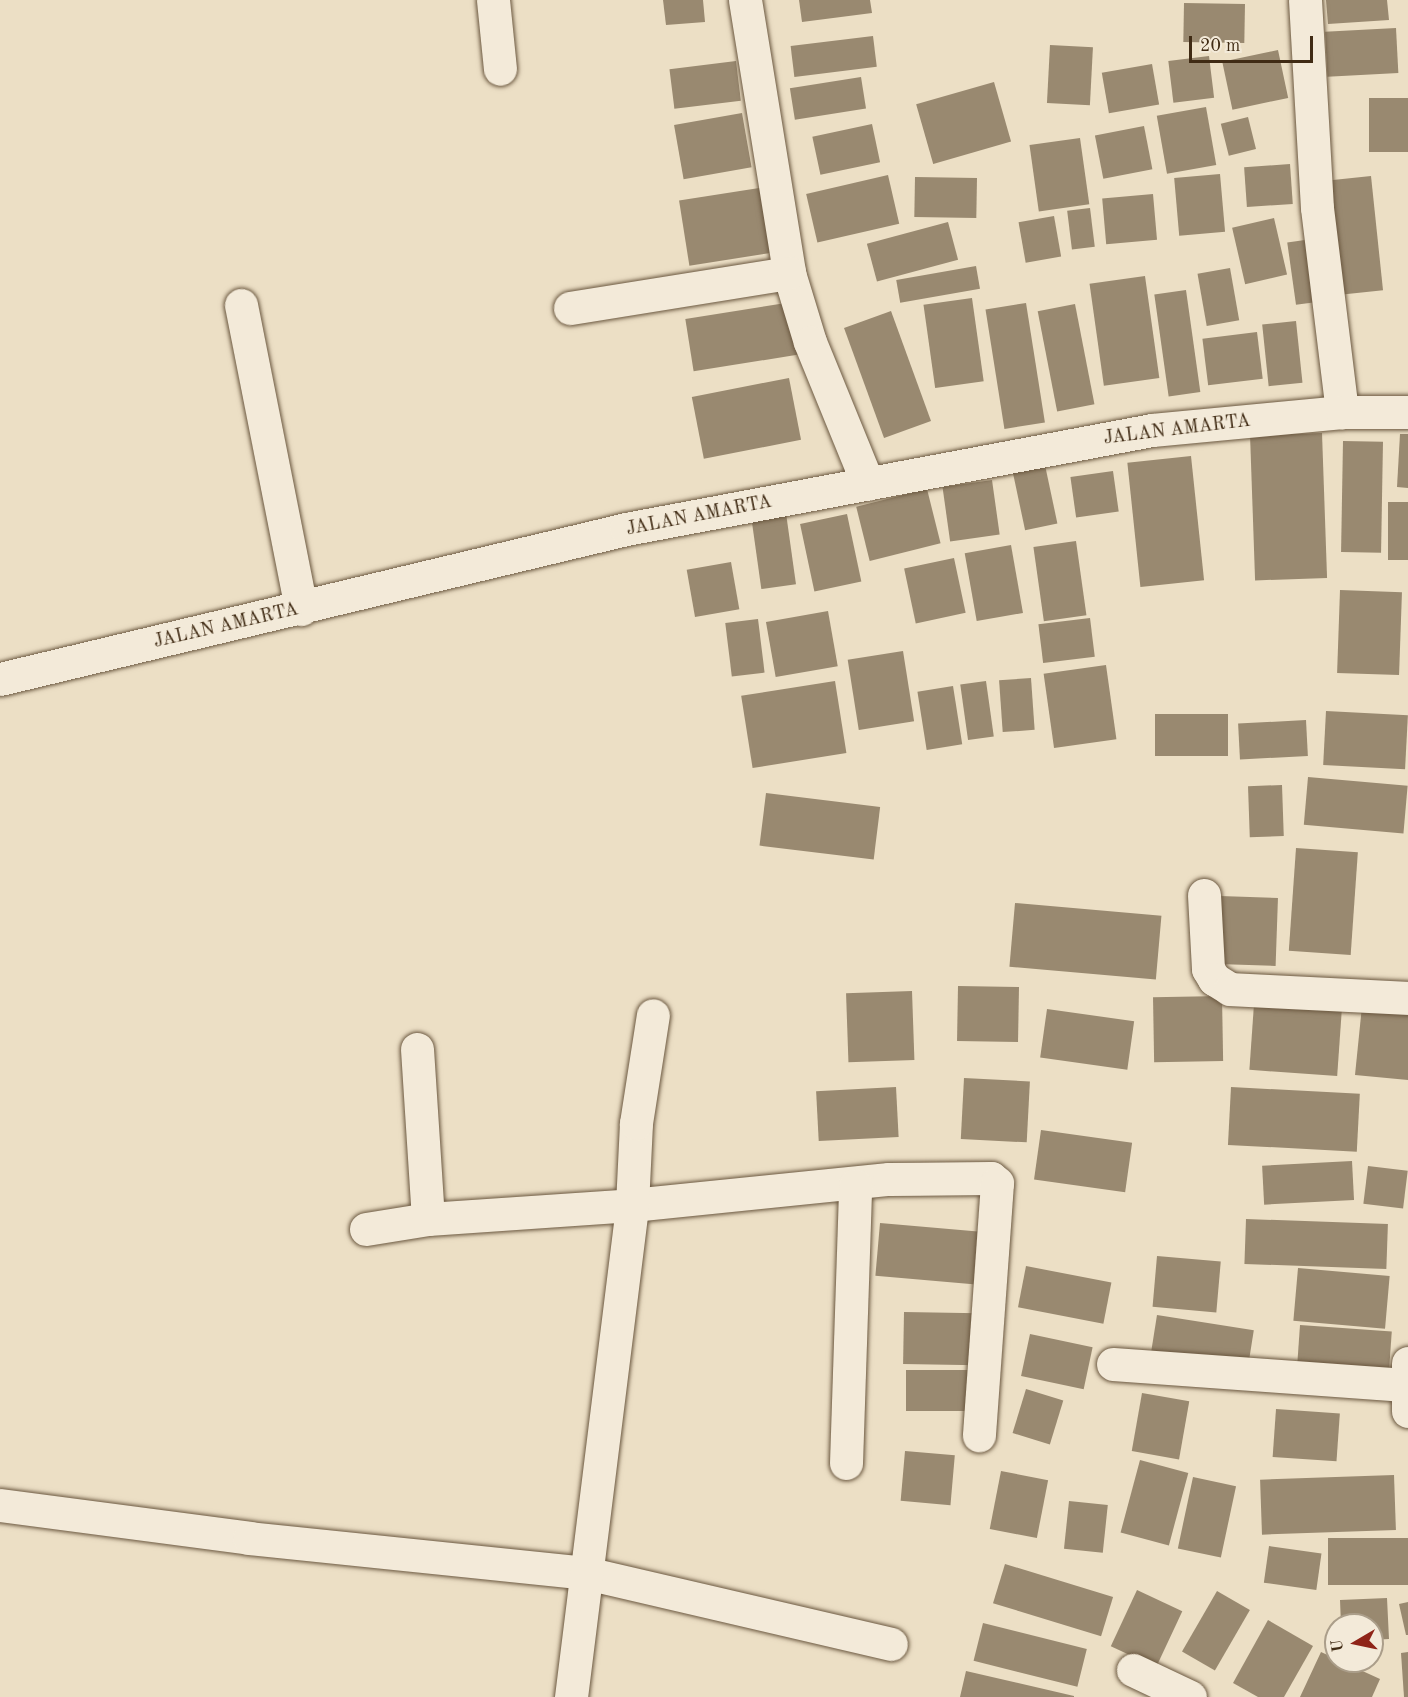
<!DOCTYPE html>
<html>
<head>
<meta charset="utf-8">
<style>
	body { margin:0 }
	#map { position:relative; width:1408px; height:1697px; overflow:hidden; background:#ecdfc5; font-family:"Old Standard TT",serif }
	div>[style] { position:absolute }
	.building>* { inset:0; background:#998970; transform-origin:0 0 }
	.roads { filter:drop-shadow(0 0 2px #6b5840) drop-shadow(0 0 2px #6b5840) }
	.minor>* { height:33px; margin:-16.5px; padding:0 16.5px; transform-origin:16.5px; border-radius:16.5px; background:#f3ead9 }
	.tertiary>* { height:33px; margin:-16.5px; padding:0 16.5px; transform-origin:16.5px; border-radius:16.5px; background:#f3ead9 }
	span { translate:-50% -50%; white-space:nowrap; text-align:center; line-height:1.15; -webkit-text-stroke:4.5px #f3ead9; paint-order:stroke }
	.street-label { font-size:18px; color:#402b14 }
	.north { position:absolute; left:1324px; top:1613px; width:60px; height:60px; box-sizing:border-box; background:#f3ead9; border:2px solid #ab9e8a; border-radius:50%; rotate:261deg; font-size:16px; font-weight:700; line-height:24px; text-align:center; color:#402b14 }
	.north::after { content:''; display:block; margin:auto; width:21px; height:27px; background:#8f2418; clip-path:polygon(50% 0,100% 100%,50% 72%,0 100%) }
	.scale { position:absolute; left:1189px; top:36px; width:124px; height:27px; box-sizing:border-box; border:3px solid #402b14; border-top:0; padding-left:8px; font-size:18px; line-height:21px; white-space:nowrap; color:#402b14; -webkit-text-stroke:4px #f3ead9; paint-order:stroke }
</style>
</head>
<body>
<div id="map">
	<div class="building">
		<div style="clip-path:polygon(663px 0,703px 0,705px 22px,666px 25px)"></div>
		<div style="clip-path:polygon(799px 0,870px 0,872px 13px,802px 22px)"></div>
		<div style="clip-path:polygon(1326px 0,1387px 0,1389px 20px,1328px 24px)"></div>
		<div style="left:1184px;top:3px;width:61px;height:39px;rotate:1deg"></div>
		<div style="left:1396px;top:28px;width:45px;height:71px;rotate:87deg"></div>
		<div style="left:873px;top:36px;width:31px;height:83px;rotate:83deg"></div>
		<div style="left:1050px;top:45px;width:43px;height:58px;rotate:3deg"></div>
		<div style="left:1278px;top:50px;width:49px;height:57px;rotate:78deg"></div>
		<div style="left:1209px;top:56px;width:42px;height:41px;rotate:83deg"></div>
		<div style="left:736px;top:61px;width:40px;height:67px;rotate:83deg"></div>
		<div style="left:1152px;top:64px;width:41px;height:51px;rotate:80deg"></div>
		<div style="left:861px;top:77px;width:32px;height:72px;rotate:81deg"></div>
		<div style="left:994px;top:82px;width:62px;height:81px;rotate:74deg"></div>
		<div style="left:1408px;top:98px;width:54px;height:39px;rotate:90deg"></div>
		<div style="left:1206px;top:107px;width:59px;height:50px;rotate:80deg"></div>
		<div style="left:742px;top:113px;width:55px;height:69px;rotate:80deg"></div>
		<div style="left:1248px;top:117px;width:33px;height:28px;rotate:76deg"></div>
		<div style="left:872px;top:124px;width:39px;height:61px;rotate:78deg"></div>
		<div style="left:1144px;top:126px;width:44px;height:50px;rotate:79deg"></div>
		<div style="left:1080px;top:138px;width:67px;height:51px;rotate:82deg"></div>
		<div style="left:1290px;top:164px;width:40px;height:46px;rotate:86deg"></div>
		<div style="left:1220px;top:174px;width:58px;height:46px;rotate:85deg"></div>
		<div style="left:888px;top:175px;width:50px;height:84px;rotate:77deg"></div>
		<div style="left:1371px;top:176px;width:115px;height:43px;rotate:84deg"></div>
		<div style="left:915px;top:177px;width:62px;height:40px;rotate:1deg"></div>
		<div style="left:765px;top:187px;width:66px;height:87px;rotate:81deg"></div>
		<div style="left:1153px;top:194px;width:46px;height:51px;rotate:85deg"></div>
		<div style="left:1090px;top:208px;width:39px;height:23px;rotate:83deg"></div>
		<div style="left:1054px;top:216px;width:41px;height:36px;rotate:80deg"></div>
		<div style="left:1274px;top:218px;width:58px;height:43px;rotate:77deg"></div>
		<div style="left:948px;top:222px;width:39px;height:84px;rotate:75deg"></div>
		<div style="left:1312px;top:239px;width:63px;height:25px;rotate:82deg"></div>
		<div style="left:976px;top:266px;width:23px;height:81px;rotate:80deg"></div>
		<div style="left:1230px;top:268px;width:53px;height:33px;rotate:80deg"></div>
		<div style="left:1145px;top:276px;width:103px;height:56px;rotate:82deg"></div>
		<div style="left:1186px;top:290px;width:103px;height:32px;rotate:82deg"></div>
		<div style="left:972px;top:298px;width:84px;height:49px;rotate:82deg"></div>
		<div style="left:792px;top:302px;width:53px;height:108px;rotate:81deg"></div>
		<div style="left:1026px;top:303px;width:121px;height:41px;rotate:81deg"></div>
		<div style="left:1075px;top:304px;width:102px;height:38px;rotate:79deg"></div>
		<div style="left:891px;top:311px;width:117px;height:50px;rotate:70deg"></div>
		<div style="left:1296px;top:321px;width:62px;height:34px;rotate:84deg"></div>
		<div style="left:1257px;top:332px;width:47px;height:55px;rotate:83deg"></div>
		<div style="left:789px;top:378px;width:63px;height:99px;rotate:79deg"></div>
		<div style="left:1322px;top:433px;width:145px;height:72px;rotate:88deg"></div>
		<div style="clip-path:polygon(1400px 434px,1408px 434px,1408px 488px,1397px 487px)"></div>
		<div style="left:1343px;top:441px;width:40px;height:111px;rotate:1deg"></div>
		<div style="left:1042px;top:451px;width:74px;height:33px;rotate:78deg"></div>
		<div style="left:1191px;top:456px;width:125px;height:64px;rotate:84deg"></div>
		<div style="left:1113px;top:471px;width:41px;height:43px;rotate:82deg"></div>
		<div style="left:992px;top:480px;width:55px;height:50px;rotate:82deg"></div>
		<div style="left:927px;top:489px;width:56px;height:73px;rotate:76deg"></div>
		<div style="left:1388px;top:502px;width:20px;height:58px"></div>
		<div style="left:785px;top:506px;width:79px;height:35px;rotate:82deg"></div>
		<div style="left:847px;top:514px;width:69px;height:48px;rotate:78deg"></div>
		<div style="left:1076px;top:541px;width:75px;height:43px;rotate:82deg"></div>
		<div style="left:1011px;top:545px;width:69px;height:47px;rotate:80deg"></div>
		<div style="left:954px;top:558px;width:56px;height:51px;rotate:78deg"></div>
		<div style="left:731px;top:562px;width:48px;height:45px;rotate:80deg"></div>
		<div style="left:1340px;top:590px;width:62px;height:83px;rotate:2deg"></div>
		<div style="left:828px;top:611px;width:56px;height:63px;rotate:80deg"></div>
		<div style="left:1090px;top:618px;width:39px;height:52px;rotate:83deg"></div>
		<div style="left:758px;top:619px;width:54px;height:33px;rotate:83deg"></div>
		<div style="left:903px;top:651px;width:71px;height:56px;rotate:81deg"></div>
		<div style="left:1106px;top:665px;width:75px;height:63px;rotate:82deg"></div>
		<div style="left:1031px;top:678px;width:52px;height:32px;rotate:86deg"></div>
		<div style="left:835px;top:681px;width:73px;height:95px;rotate:81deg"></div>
		<div style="left:986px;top:681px;width:56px;height:26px;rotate:82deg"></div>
		<div style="left:953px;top:686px;width:59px;height:36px;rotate:81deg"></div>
		<div style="left:1326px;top:711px;width:82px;height:54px;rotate:3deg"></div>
		<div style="left:1155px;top:714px;width:73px;height:42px"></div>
		<div style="left:1306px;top:720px;width:36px;height:68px;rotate:87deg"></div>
		<div style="left:1308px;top:777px;width:100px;height:48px;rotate:5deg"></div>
		<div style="left:1282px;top:785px;width:51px;height:34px;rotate:88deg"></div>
		<div style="left:766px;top:793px;width:115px;height:53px;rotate:7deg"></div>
		<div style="left:1296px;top:848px;width:62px;height:103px;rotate:4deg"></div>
		<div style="left:1220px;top:896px;width:58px;height:68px;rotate:2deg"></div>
		<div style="left:1015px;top:903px;width:147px;height:64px;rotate:5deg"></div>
		<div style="left:958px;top:986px;width:61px;height:55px;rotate:1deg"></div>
		<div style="left:912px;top:991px;width:69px;height:66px;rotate:88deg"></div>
		<div style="left:1222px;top:996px;width:65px;height:69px;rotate:89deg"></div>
		<div style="left:1254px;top:1004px;width:88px;height:66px;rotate:4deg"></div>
		<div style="clip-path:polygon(1362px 1006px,1408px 1011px,1408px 1080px,1355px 1075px)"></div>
		<div style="left:1047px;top:1009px;width:88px;height:49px;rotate:8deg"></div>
		<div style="left:964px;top:1078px;width:66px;height:61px;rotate:3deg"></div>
		<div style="left:896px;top:1087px;width:50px;height:80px;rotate:87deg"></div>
		<div style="left:1231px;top:1087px;width:129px;height:58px;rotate:3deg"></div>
		<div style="left:1041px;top:1130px;width:92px;height:50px;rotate:8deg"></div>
		<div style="left:1352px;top:1161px;width:39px;height:90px;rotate:87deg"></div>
		<div style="left:1368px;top:1166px;width:40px;height:38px;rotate:7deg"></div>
		<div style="left:1246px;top:1219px;width:142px;height:45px;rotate:2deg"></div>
		<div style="left:880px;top:1223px;width:101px;height:53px;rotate:5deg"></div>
		<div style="left:1157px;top:1256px;width:64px;height:51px;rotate:5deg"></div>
		<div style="left:1026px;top:1266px;width:87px;height:42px;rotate:11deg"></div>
		<div style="left:1298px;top:1268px;width:92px;height:53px;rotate:5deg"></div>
		<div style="left:904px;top:1312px;width:74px;height:52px;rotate:1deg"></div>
		<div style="left:1157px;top:1315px;width:98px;height:41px;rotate:9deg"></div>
		<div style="left:1300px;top:1325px;width:92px;height:44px;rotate:4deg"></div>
		<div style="left:1030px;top:1334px;width:64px;height:43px;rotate:12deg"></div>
		<div style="left:906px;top:1370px;width:68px;height:41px"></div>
		<div style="left:1026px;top:1389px;width:39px;height:46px;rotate:17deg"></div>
		<div style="left:1142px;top:1393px;width:48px;height:59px;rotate:10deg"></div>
		<div style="left:1276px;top:1409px;width:64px;height:48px;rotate:4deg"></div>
		<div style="left:905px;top:1451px;width:50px;height:50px;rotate:5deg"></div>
		<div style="left:1140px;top:1460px;width:50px;height:75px;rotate:15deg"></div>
		<div style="left:1001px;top:1471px;width:48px;height:59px;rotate:11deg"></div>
		<div style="left:1394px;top:1475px;width:55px;height:134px;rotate:88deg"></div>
		<div style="left:1193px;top:1477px;width:44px;height:73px;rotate:12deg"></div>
		<div style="left:1069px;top:1501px;width:39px;height:48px;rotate:6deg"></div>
		<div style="left:1408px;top:1538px;width:47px;height:80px;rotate:90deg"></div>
		<div style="left:1269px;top:1546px;width:53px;height:37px;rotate:8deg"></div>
		<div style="left:1005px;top:1564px;width:113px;height:41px;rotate:17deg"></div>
		<div style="left:1137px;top:1590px;width:50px;height:62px;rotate:25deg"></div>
		<div style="left:1217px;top:1591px;width:38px;height:70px;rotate:30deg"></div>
		<div style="clip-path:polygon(1387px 1598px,1389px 1639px,1372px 1640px,1372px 1625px,1341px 1625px,1340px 1600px)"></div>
		<div style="clip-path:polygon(1408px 1602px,1408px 1635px,1406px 1635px,1399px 1604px)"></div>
		<div style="clip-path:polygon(1268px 1620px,1313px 1646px,1284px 1697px,1258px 1697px,1233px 1683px)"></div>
		<div style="left:983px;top:1623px;width:107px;height:39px;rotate:14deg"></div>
		<div style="clip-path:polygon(1321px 1652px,1380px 1679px,1372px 1697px,1300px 1697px)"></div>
		<div style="clip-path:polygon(1408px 1652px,1408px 1697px,1404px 1697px,1401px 1653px)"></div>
		<div style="clip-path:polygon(966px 1671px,1074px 1696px,1074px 1697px,960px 1697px)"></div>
	</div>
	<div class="roads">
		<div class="minor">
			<div style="left:493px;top:0;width:69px;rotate:84.2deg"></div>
			<div style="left:745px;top:0;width:277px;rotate:80.8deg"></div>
			<div style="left:789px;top:273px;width:72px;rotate:73.1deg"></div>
			<div style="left:810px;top:342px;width:153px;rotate:67.8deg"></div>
			<div style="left:1305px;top:0;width:208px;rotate:86.7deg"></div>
			<div style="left:1317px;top:208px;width:206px;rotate:83deg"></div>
			<div style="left:241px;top:305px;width:310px;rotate:78.8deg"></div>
			<div style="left:570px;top:308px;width:222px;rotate:-9.1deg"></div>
			<div style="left:1204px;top:895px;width:74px;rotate:86.9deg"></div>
			<div style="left:1208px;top:969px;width:12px;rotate:59deg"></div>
			<div style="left:1214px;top:979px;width:19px;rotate:32deg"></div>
			<div style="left:1230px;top:989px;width:178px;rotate:2.9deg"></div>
			<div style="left:417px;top:1049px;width:170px;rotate:86.3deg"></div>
			<div style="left:366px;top:1229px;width:63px;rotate:-9.2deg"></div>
			<div style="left:428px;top:1219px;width:204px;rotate:-3.9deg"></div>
			<div style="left:632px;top:1205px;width:258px;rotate:-5.8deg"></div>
			<div style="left:889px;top:1179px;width:102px;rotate:-0.6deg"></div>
			<div style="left:991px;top:1178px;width:8px;rotate:40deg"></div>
			<div style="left:997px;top:1183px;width:253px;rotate:94.1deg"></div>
			<div style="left:1113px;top:1364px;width:293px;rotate:4.1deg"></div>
			<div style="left:846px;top:1463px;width:278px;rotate:-88.1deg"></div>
			<div style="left:0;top:1505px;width:251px;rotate:7.5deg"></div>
			<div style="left:249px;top:1538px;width:339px;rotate:5.9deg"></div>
			<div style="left:586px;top:1573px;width:313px;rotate:13.1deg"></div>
			<div style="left:1133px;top:1670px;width:63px;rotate:25.3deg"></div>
			<div style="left:571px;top:1697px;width:496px;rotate:-82.9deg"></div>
			<div style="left:632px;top:1205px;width:82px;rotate:-87.2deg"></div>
			<div style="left:636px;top:1123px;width:109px;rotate:-81.1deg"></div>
		</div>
		<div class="tertiary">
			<div style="left:0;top:679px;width:644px;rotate:-13.47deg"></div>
			<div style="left:626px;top:529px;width:535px;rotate:-10.66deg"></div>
			<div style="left:1152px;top:430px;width:191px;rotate:-5.4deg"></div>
			<div style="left:1342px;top:412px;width:66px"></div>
			<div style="left:1408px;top:1363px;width:48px;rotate:90deg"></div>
		</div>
	</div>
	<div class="street-label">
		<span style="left:1177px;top:430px;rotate:-7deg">JALAN AMARTA</span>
		<span style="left:699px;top:516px;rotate:-11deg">JALAN AMARTA</span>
		<span style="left:226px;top:626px;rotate:-13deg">JALAN AMARTA</span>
	</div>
	<div class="north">U</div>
	<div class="scale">20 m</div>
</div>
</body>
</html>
